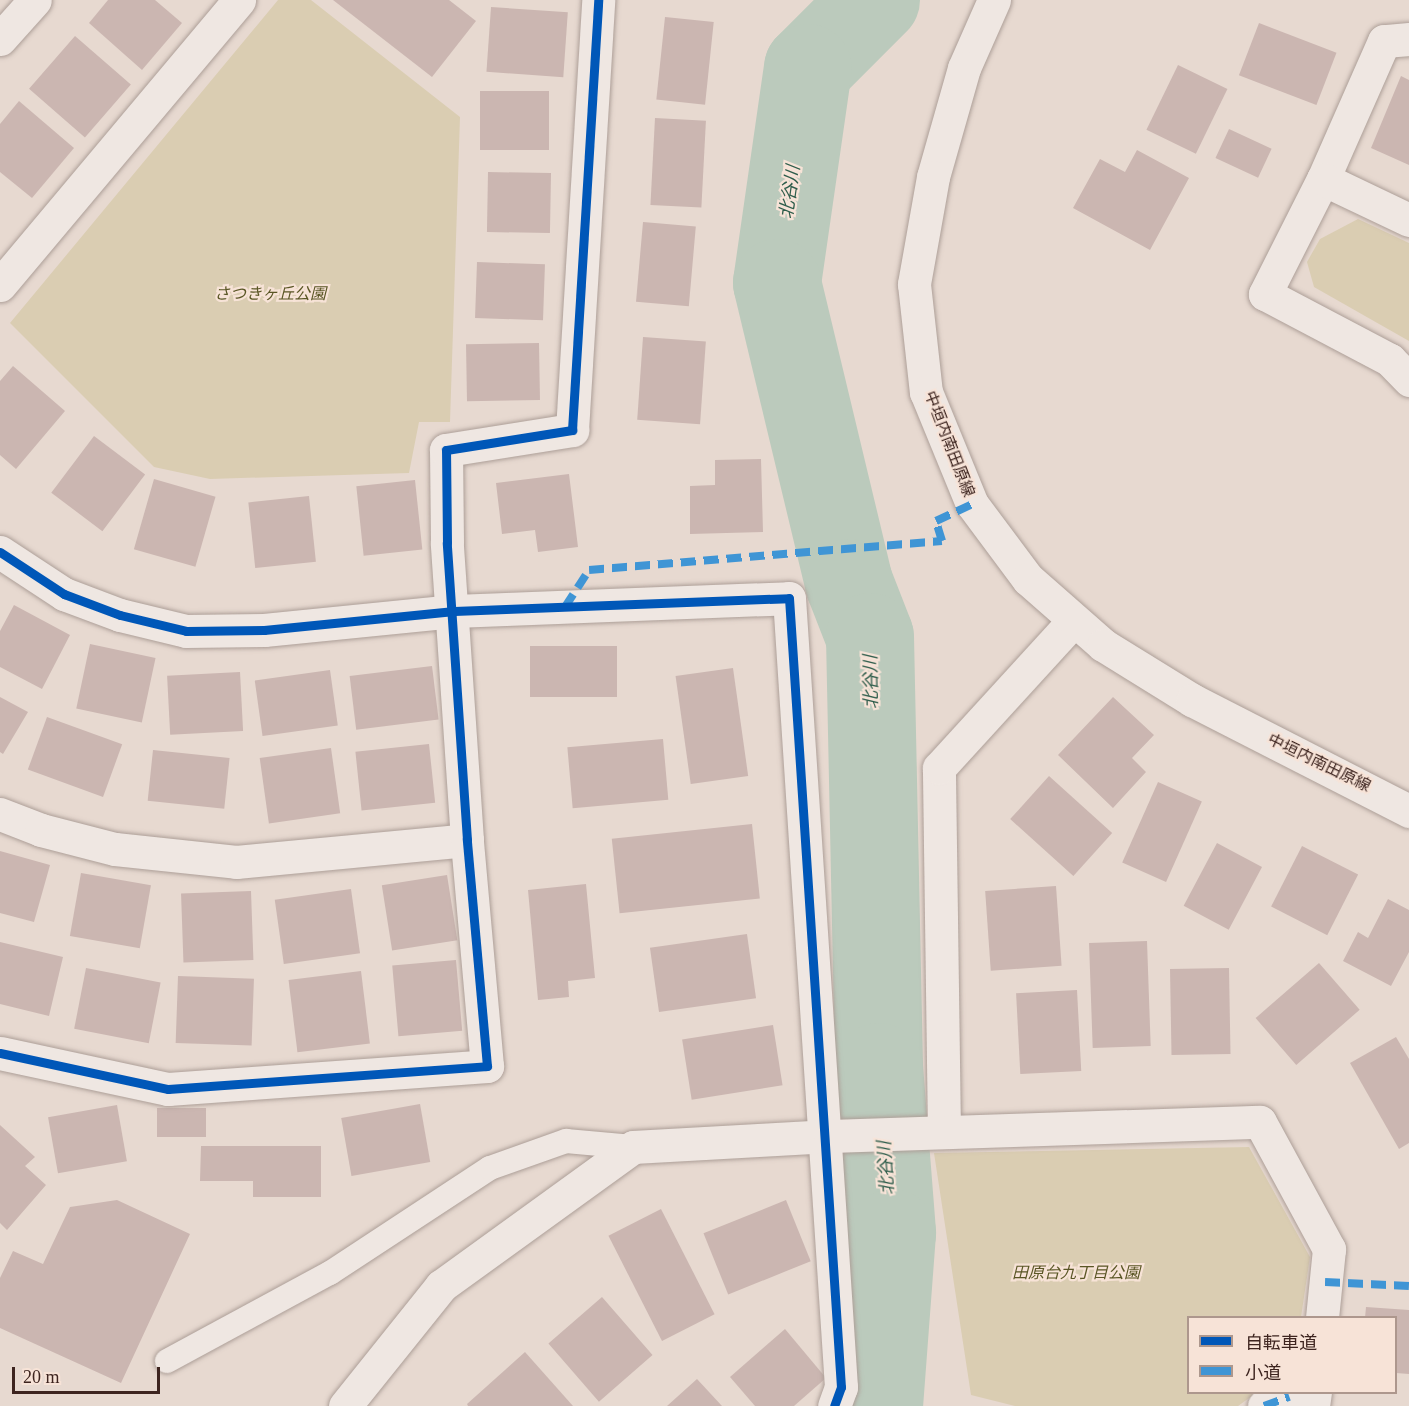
<!DOCTYPE html>
<html>
<head>
<meta charset="utf-8">
<style>
	body { margin:0 }
	#map { position:relative; width:1409px; height:1406px; overflow:hidden; background:#e7d9d0; font-family:"Times New Roman","Noto Sans JP",serif }
	div>[style] { position:absolute }
	.green>* { inset:0; background:#dacdb2 }
	.river>* { height:88px; margin:-44px; padding:0 44px; transform-origin:44px; border-radius:44px; background:#bbcabc }
	.building>* { inset:0; background:#cbb6b1; transform-origin:0 0 }
	.roads { filter:drop-shadow(0 0 2px #ad9f98) drop-shadow(0 0 2px #ad9f98) }
	.service>* { height:24px; margin:-12px; padding:0 12px; transform-origin:12px; border-radius:12px; background:#efe7e2 }
	.pedestrian>* { height:33px; margin:-16.5px; padding:0 16.5px; transform-origin:16.5px; border-radius:16.5px; background:#efe7e2 }
	.minor>* { height:33px; margin:-16.5px; padding:0 16.5px; transform-origin:16.5px; border-radius:16.5px; background:#efe7e2 }
	.secondary>* { height:33px; margin:-16.5px; padding:0 16.5px; transform-origin:16.5px; border-radius:16.5px; background:#efe7e2 }
	.quiet>* { height:8px; margin-top:-4px; transform-origin:0; background:repeating-linear-gradient(90deg,#3f95d5 0 15px,transparent 0 23px) }
	.cycleway>* { height:9px; margin:-4.5px; padding:0 4.5px; transform-origin:4.5px; border-radius:4.5px; background:#0057b8 }
	span { translate:-50% -50%; white-space:nowrap; text-align:center; line-height:1.15; -webkit-text-stroke:4.5px #f7e3d7; paint-order:stroke }
	.park-label { font-size:16px; color:#5a5625; font-style:italic }
	.street-label { font-size:16px; color:#3d241f }
	.water-label { font-size:18px; color:#2e5d4b; font-style:italic }
	.legend { position:absolute; left:1187px; top:1316px; width:210px; height:78px; box-sizing:border-box; background:#f7e3d7; border:2px solid #ad978d; margin:0; padding:8px 10px; list-style:none; font-size:18px; color:#3d241f }
	.legend li { display:flex; align-items:center; gap:12px; height:30px }
	.legend b { width:30px; border:2px solid #ad978d }
	.scale { position:absolute; left:12px; top:1367px; width:148px; height:27px; box-sizing:border-box; border:3px solid #3d241f; border-top:0; padding-left:8px; font-size:18px; line-height:21px; white-space:nowrap; color:#3d241f; -webkit-text-stroke:4px #f7e3d7; paint-order:stroke }
</style>
</head>
<body>
<div id="map">
	<div class="green">
		<div style="clip-path:polygon(278px 0,311px 0,460px 117px,450px 422px,419px 422px,409px 473px,210px 479px,154px 467px,10px 323px)"></div>
		<div style="clip-path:polygon(1358px 219px,1409px 243px,1409px 341px,1314px 287px,1307px 262px,1320px 239px)"></div>
		<div style="clip-path:polygon(1249px 1147px,1310px 1257px,1301px 1317px,1188px 1318px,1188px 1392px,1256px 1393px,1238px 1406px,1015px 1406px,971px 1395px,934px 1153px)"></div>
	</div>
	<div class="river">
		<div style="left:876px;top:0;width:96px;rotate:135deg"></div>
		<div style="left:808px;top:68px;width:217px;rotate:98.2deg"></div>
		<div style="left:777px;top:283px;width:309px;rotate:76.5deg"></div>
		<div style="left:849px;top:583px;width:58px;rotate:68.7deg"></div>
		<div style="left:870px;top:637px;width:430px;rotate:88.8deg"></div>
		<div style="left:879px;top:1067px;width:167px;rotate:85.5deg"></div>
		<div style="left:892px;top:1233px;width:173px;rotate:94.3deg"></div>
	</div>
	<div class="building">
		<div style="clip-path:polygon(108px 0,155px 0,182px 23px,142px 70px,89px 23px)"></div>
		<div style="clip-path:polygon(333px 0,449px 0,476px 21px,432px 77px)"></div>
		<div style="left:491px;top:7px;width:77px;height:65px;rotate:4deg"></div>
		<div style="left:665px;top:17px;width:49px;height:83px;rotate:6deg"></div>
		<div style="left:1259px;top:23px;width:83px;height:56px;rotate:21deg"></div>
		<div style="left:75px;top:36px;width:74px;height:70px;rotate:41deg"></div>
		<div style="left:1178px;top:65px;width:55px;height:72px;rotate:26deg"></div>
		<div style="clip-path:polygon(1401px 76px,1409px 80px,1409px 165px,1371px 148px)"></div>
		<div style="left:480px;top:91px;width:69px;height:59px"></div>
		<div style="clip-path:polygon(19px 101px,74px 148px,32px 198px,0 172px,0 124px)"></div>
		<div style="left:655px;top:118px;width:51px;height:87px;rotate:3deg"></div>
		<div style="left:1229px;top:129px;width:47px;height:32px;rotate:25deg"></div>
		<div style="clip-path:polygon(1137px 150px,1189px 178px,1150px 250px,1073px 208px,1100px 159px,1125px 172px)"></div>
		<div style="left:488px;top:172px;width:63px;height:60px;rotate:1deg"></div>
		<div style="left:643px;top:222px;width:53px;height:80px;rotate:5deg"></div>
		<div style="left:477px;top:262px;width:68px;height:56px;rotate:2deg"></div>
		<div style="left:643px;top:337px;width:63px;height:83px;rotate:4deg"></div>
		<div style="left:539px;top:343px;width:57px;height:73px;rotate:89deg"></div>
		<div style="clip-path:polygon(13px 366px,65px 411px,16px 469px,0 455px,0 381px)"></div>
		<div style="left:94px;top:436px;width:64px;height:71px;rotate:37deg"></div>
		<div style="clip-path:polygon(761px 459px,763px 532px,690px 534px,690px 486px,715px 485px,715px 460px)"></div>
		<div style="clip-path:polygon(569px 474px,578px 547px,538px 552px,535px 530px,502px 534px,496px 483px)"></div>
		<div style="left:154px;top:479px;width:64px;height:73px;rotate:16deg"></div>
		<div style="left:415px;top:480px;width:70px;height:59px;rotate:84deg"></div>
		<div style="left:309px;top:496px;width:66px;height:61px;rotate:84deg"></div>
		<div style="clip-path:polygon(14px 605px,70px 635px,42px 689px,0 667px,0 631px)"></div>
		<div style="left:90px;top:644px;width:67px;height:66px;rotate:12deg"></div>
		<div style="left:530px;top:646px;width:87px;height:51px"></div>
		<div style="left:432px;top:666px;width:54px;height:83px;rotate:83deg"></div>
		<div style="left:733px;top:668px;width:109px;height:58px;rotate:82deg"></div>
		<div style="left:330px;top:670px;width:56px;height:76px;rotate:82deg"></div>
		<div style="left:240px;top:672px;width:59px;height:73px;rotate:87deg"></div>
		<div style="clip-path:polygon(0 697px,28px 712px,3px 754px,0 752px)"></div>
		<div style="clip-path:polygon(1113px 697px,1154px 735px,1132px 758px,1146px 772px,1113px 808px,1058px 755px)"></div>
		<div style="left:47px;top:717px;width:80px;height:56px;rotate:20deg"></div>
		<div style="left:663px;top:739px;width:61px;height:96px;rotate:85deg"></div>
		<div style="left:429px;top:744px;width:59px;height:74px;rotate:84deg"></div>
		<div style="left:331px;top:748px;width:66px;height:72px;rotate:82deg"></div>
		<div style="left:153px;top:750px;width:77px;height:51px;rotate:6deg"></div>
		<div style="left:1049px;top:776px;width:85px;height:58px;rotate:42deg"></div>
		<div style="left:1158px;top:782px;width:48px;height:88px;rotate:24deg"></div>
		<div style="left:752px;top:824px;width:75px;height:141px;rotate:84deg"></div>
		<div style="left:1217px;top:843px;width:51px;height:71px;rotate:28deg"></div>
		<div style="left:1302px;top:846px;width:63px;height:68px;rotate:27deg"></div>
		<div style="clip-path:polygon(0 851px,50px 865px,34px 922px,0 913px)"></div>
		<div style="left:81px;top:873px;width:71px;height:64px;rotate:10deg"></div>
		<div style="left:447px;top:875px;width:66px;height:66px;rotate:81deg"></div>
		<div style="clip-path:polygon(586px 884px,595px 978px,568px 981px,569px 997px,538px 1000px,528px 890px)"></div>
		<div style="left:1056px;top:886px;width:80px;height:71px;rotate:86deg"></div>
		<div style="left:351px;top:889px;width:65px;height:77px;rotate:82deg"></div>
		<div style="left:251px;top:891px;width:69px;height:70px;rotate:88deg"></div>
		<div style="clip-path:polygon(1388px 899px,1409px 910px,1409px 952px,1391px 986px,1343px 961px,1358px 932px,1368px 938px)"></div>
		<div style="left:747px;top:934px;width:65px;height:98px;rotate:82deg"></div>
		<div style="left:1147px;top:941px;width:105px;height:58px;rotate:88deg"></div>
		<div style="clip-path:polygon(0 942px,63px 957px,49px 1016px,0 1004px)"></div>
		<div style="left:456px;top:960px;width:71px;height:64px;rotate:85deg"></div>
		<div style="left:1319px;top:963px;width:62px;height:84px;rotate:49deg"></div>
		<div style="left:86px;top:968px;width:76px;height:62px;rotate:11deg"></div>
		<div style="left:1229px;top:968px;width:86px;height:59px;rotate:89deg"></div>
		<div style="left:361px;top:971px;width:73px;height:73px;rotate:83deg"></div>
		<div style="left:178px;top:976px;width:76px;height:67px;rotate:2deg"></div>
		<div style="left:1077px;top:990px;width:81px;height:61px;rotate:87deg"></div>
		<div style="left:773px;top:1025px;width:61px;height:92px;rotate:81deg"></div>
		<div style="clip-path:polygon(1396px 1037px,1409px 1059px,1409px 1143px,1399px 1149px,1350px 1063px)"></div>
		<div style="left:420px;top:1104px;width:59px;height:80px;rotate:80deg"></div>
		<div style="left:117px;top:1105px;width:57px;height:70px;rotate:80deg"></div>
		<div style="left:157px;top:1108px;width:49px;height:29px"></div>
		<div style="clip-path:polygon(0 1125px,35px 1157px,25px 1166px,46px 1185px,7px 1230px,0 1223px)"></div>
		<div style="clip-path:polygon(201px 1146px,321px 1146px,321px 1197px,253px 1197px,253px 1181px,200px 1181px)"></div>
		<div style="clip-path:polygon(117px 1200px,190px 1234px,121px 1383px,0 1328px,0 1278px,13px 1251px,43px 1264px,70px 1207px)"></div>
		<div style="left:786px;top:1200px;width:66px;height:89px;rotate:68deg"></div>
		<div style="left:661px;top:1209px;width:118px;height:59px;rotate:63deg"></div>
		<div style="left:602px;top:1297px;width:77px;height:71px;rotate:49deg"></div>
		<div style="clip-path:polygon(1366px 1307px,1409px 1310px,1409px 1374px,1396px 1373px,1396px 1318px,1365px 1318px)"></div>
		<div style="clip-path:polygon(785px 1329px,826px 1378px,794px 1406px,755px 1406px,730px 1377px)"></div>
		<div style="clip-path:polygon(525px 1352px,573px 1406px,468px 1406px,467px 1404px)"></div>
		<div style="clip-path:polygon(697px 1379px,722px 1406px,667px 1406px)"></div>
	</div>
	<div class="roads">
		<div class="service">
			<div style="left:167px;top:1361px;width:185px;rotate:-28.4deg"></div>
			<div style="left:330px;top:1273px;width:191px;rotate:-33.3deg"></div>
			<div style="left:490px;top:1168px;width:81px;rotate:-19.6deg"></div>
			<div style="left:566px;top:1141px;width:67px;rotate:5.1deg"></div>
		</div>
		<div class="pedestrian">
			<div style="left:1264px;top:1406px;width:27px;rotate:-20deg"></div>
		</div>
		<div class="minor">
			<div style="left:0;top:39px;width:52px;rotate:-48.1deg"></div>
			<div style="left:1409px;top:39px;width:25px;rotate:175deg"></div>
			<div style="left:1384px;top:41px;width:151px;rotate:113.8deg"></div>
			<div style="left:1323px;top:179px;width:129px;rotate:116.8deg"></div>
			<div style="left:1265px;top:294px;width:141px;rotate:27.8deg"></div>
			<div style="left:1390px;top:360px;width:28px;rotate:46deg"></div>
			<div style="left:1323px;top:179px;width:95px;rotate:25.5deg"></div>
			<div style="left:0;top:285px;width:372px;rotate:-50deg"></div>
			<div style="left:0;top:552px;width:77px;rotate:33.3deg"></div>
			<div style="left:64px;top:594px;width:60px;rotate:20.6deg"></div>
			<div style="left:120px;top:615px;width:68px;rotate:13.6deg"></div>
			<div style="left:186px;top:631px;width:78px;rotate:-0.7deg"></div>
			<div style="left:264px;top:630px;width:191px;rotate:-5.7deg"></div>
			<div style="left:454px;top:611px;width:335px;rotate:-2.2deg"></div>
			<div style="left:789px;top:598px;width:791px;rotate:86.23deg"></div>
			<div style="left:841px;top:1387px;width:20px;rotate:110deg"></div>
			<div style="left:0;top:814px;width:44px;rotate:21.3deg"></div>
			<div style="left:41px;top:830px;width:76px;rotate:14.4deg"></div>
			<div style="left:115px;top:849px;width:122px;rotate:6.1deg"></div>
			<div style="left:236px;top:862px;width:232px;rotate:-5.4deg"></div>
			<div style="left:0;top:1053px;width:172px;rotate:12.1deg"></div>
			<div style="left:168px;top:1089px;width:320px;rotate:-4.1deg"></div>
			<div style="left:487px;top:1066px;width:227px;rotate:-95.1deg"></div>
			<div style="left:467px;top:840px;width:298px;rotate:-93.9deg"></div>
			<div style="left:447px;top:543px;width:93px;rotate:-90.6deg"></div>
			<div style="left:446px;top:450px;width:128px;rotate:-9deg"></div>
			<div style="left:572px;top:430px;width:431px;rotate:-86.5deg"></div>
			<div style="left:944px;top:1132px;width:364px;rotate:-90.8deg"></div>
			<div style="left:939px;top:768px;width:200px;rotate:-47.6deg"></div>
			<div style="left:345px;top:1406px;width:154px;rotate:-51.3deg"></div>
			<div style="left:441px;top:1286px;width:237px;rotate:-35.9deg"></div>
			<div style="left:633px;top:1147px;width:197px;rotate:-3.2deg"></div>
			<div style="left:830px;top:1136px;width:430px;rotate:-1.9deg"></div>
			<div style="left:1260px;top:1122px;width:145px;rotate:61.5deg"></div>
			<div style="left:1329px;top:1249px;width:69px;rotate:95.8deg"></div>
			<div style="left:1313px;top:1406px;width:14px;rotate:-82deg"></div>
		</div>
		<div class="secondary">
			<div style="left:994px;top:0;width:74px;rotate:113.8deg"></div>
			<div style="left:964px;top:68px;width:113px;rotate:105.9deg"></div>
			<div style="left:933px;top:177px;width:109px;rotate:100.1deg"></div>
			<div style="left:914px;top:284px;width:109px;rotate:83.7deg"></div>
			<div style="left:926px;top:392px;width:121px;rotate:67.7deg"></div>
			<div style="left:972px;top:504px;width:94px;rotate:53.3deg"></div>
			<div style="left:1028px;top:579px;width:100px;rotate:41.3deg"></div>
			<div style="left:1103px;top:645px;width:105px;rotate:31.7deg"></div>
			<div style="left:1192px;top:700px;width:244px;rotate:27.1deg"></div>
		</div>
	</div>
	<div class="quiet">
		<div style="left:565px;top:607px;width:44px;rotate:-57deg"></div>
		<div style="left:589px;top:570px;width:354px;rotate:-4.7deg"></div>
		<div style="left:942px;top:541px;width:21px;rotate:-107deg"></div>
		<div style="left:936px;top:521px;width:40px;rotate:-25deg"></div>
		<div style="left:1325px;top:1282px;width:84px;rotate:2.7deg"></div>
		<div style="left:1264px;top:1406px;width:27px;rotate:-20deg"></div>
	</div>
	<div class="cycleway">
		<div style="left:0;top:552px;width:77px;rotate:33.3deg"></div>
		<div style="left:64px;top:594px;width:60px;rotate:20.6deg"></div>
		<div style="left:120px;top:615px;width:68px;rotate:13.6deg"></div>
		<div style="left:186px;top:631px;width:78px;rotate:-0.7deg"></div>
		<div style="left:264px;top:630px;width:191px;rotate:-5.7deg"></div>
		<div style="left:454px;top:611px;width:335px;rotate:-2.2deg"></div>
		<div style="left:789px;top:598px;width:791px;rotate:86.23deg"></div>
		<div style="left:841px;top:1387px;width:20px;rotate:110deg"></div>
		<div style="left:0;top:1053px;width:172px;rotate:12.1deg"></div>
		<div style="left:168px;top:1089px;width:320px;rotate:-4.1deg"></div>
		<div style="left:487px;top:1066px;width:227px;rotate:-95.1deg"></div>
		<div style="left:467px;top:840px;width:298px;rotate:-93.9deg"></div>
		<div style="left:447px;top:543px;width:93px;rotate:-90.6deg"></div>
		<div style="left:446px;top:450px;width:128px;rotate:-9deg"></div>
		<div style="left:572px;top:430px;width:431px;rotate:-86.5deg"></div>
	</div>
	<div class="park-label">
		<span style="left:270px;top:294px">さつきヶ丘公園</span>
		<span style="left:1076px;top:1273px">田原台九丁目公園</span>
	</div>
	<div class="street-label">
		<span style="left:949px;top:444px;rotate:69deg">中垣内南田原線</span>
		<span style="left:1319px;top:763px;rotate:26deg">中垣内南田原線</span>
	</div>
	<div class="water-label">
		<span style="left:790px;top:192px;rotate:-82deg">北谷川</span>
		<span style="left:871px;top:682px;rotate:-91deg">北谷川</span>
		<span style="left:886px;top:1168px;rotate:-94deg">北谷川</span>
	</div>
	<ul class="legend">
	<li><b style="height:8px;background:#0057b8"></b>自転車道</li>
	<li><b style="height:8px;background:#3f95d5"></b>小道</li>
	</ul>
	<div class="scale">20 m</div>
</div>
</body>
</html>
